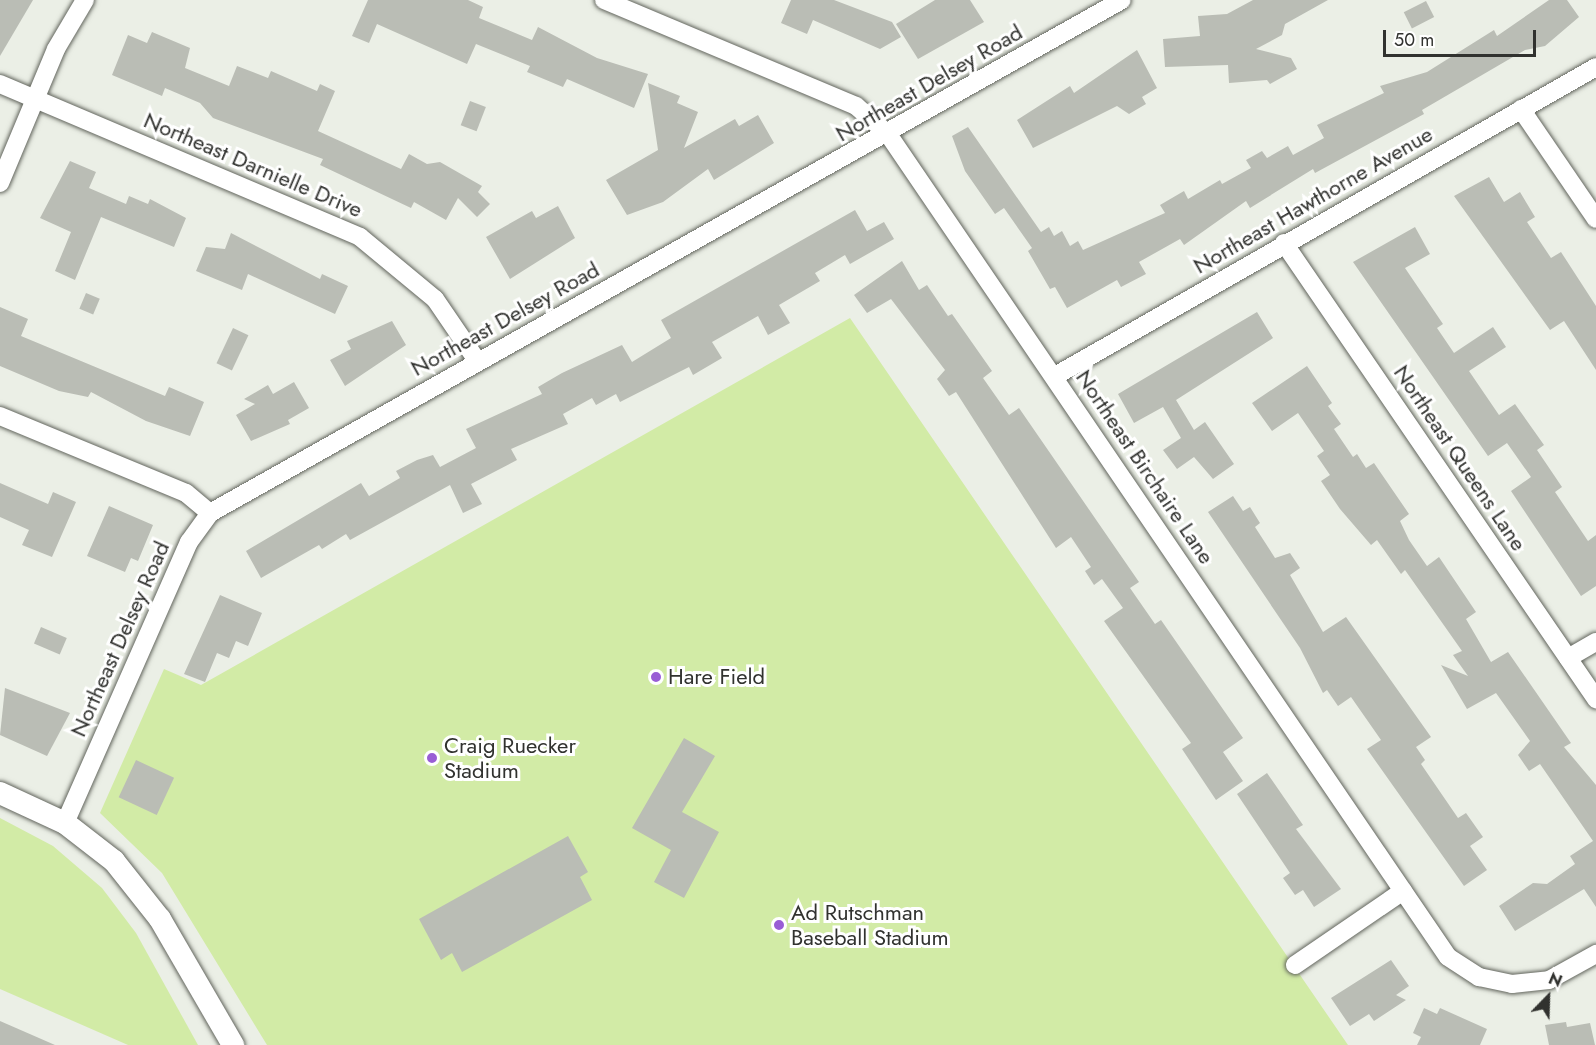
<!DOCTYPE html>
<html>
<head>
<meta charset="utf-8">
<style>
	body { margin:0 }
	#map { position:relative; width:1596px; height:1045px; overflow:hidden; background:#ebefe6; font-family:Jost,sans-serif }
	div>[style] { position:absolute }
	.green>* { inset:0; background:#d2eba6 }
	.building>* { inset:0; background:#babdb5; transform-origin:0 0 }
	.roads { filter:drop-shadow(0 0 2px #62655d) drop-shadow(0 0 2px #62655d) }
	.minor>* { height:18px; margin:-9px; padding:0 9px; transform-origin:9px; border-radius:9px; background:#fff }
	.tertiary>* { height:22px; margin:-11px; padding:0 11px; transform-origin:11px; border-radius:11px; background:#fff }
	.dots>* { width:16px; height:16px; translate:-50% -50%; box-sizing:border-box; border:3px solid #fff; border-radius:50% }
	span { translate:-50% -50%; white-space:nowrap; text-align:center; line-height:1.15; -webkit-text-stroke:6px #fff; paint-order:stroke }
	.street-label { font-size:22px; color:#31322f }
	.poi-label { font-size:22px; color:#31322f }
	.left { translate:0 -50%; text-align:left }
	.north { position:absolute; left:1518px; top:967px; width:60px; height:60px; -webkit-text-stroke:4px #fff; paint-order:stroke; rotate:23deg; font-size:16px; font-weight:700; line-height:24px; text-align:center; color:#31322f }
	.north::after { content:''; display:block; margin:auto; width:21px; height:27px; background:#31322f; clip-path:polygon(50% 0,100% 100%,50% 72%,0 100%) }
	.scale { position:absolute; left:1383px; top:30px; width:153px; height:27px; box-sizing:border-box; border:3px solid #31322f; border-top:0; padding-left:8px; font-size:18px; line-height:21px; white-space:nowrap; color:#31322f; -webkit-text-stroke:4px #fff; paint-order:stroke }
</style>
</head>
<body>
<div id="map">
	<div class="green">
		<div style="clip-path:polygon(850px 318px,1348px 1045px,267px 1045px,162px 873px,100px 813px,164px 669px,201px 685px)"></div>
		<div style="clip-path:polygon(0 818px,53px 846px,102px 888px,136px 933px,198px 1045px,128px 1045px,0 989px)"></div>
	</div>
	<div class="building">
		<div style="clip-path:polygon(0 0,33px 0,0 56px)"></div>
		<div style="clip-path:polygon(368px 0,468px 0,483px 7px,479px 18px,532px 40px,538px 27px,597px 58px,648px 74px,634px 108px,567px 79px,563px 87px,527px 72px,530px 66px,476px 44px,467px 64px,377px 24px,369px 43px,352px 36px)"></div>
		<div style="clip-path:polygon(791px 0,834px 0,892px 22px,901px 37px,880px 49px,813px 20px,807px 34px,781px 23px)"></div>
		<div style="clip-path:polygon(935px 0,970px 0,984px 22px,918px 59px,896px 24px)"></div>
		<div style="clip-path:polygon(1253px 0,1328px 0,1285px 24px,1282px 35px,1256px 49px,1291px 58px,1297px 69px,1270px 84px,1267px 80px,1229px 83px,1228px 65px,1165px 67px,1163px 39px,1200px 36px,1198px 16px,1227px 14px)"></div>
		<div style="clip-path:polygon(1549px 0,1567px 0,1579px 17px,1545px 46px,1525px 50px,1422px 110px,1424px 114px,1315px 173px,1313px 169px,1250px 208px,1246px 201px,1184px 245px,1180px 239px,1139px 262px,1146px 274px,1121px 287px,1117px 280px,1067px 308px,1055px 287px,1050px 289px,1028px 251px,1032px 248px,1004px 208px,995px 214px,965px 171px,952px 136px,968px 127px,1041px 232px,1049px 227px,1054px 236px,1062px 231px,1070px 246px,1078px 241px,1083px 250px,1165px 213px,1160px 205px,1184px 191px,1188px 199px,1220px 180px,1222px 184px,1251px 168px,1246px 160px,1262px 151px,1267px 158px,1288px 146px,1293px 155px,1324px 138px,1317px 125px,1384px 93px,1380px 86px,1427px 72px,1494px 30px,1497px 36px)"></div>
		<div style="left:1426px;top:1px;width:18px;height:25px;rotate:63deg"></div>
		<div style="clip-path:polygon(152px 32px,190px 48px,185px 68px,229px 86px,237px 66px,268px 78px,271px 71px,317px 91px,320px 84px,335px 91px,318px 131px,401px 169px,409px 154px,427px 164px,440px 162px,482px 186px,478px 192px,490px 204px,477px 217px,458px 198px,446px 220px,414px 202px,411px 208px,320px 165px,323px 159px,213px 118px,200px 103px,165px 88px,162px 96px,112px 75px,128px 35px,147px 43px)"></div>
		<div style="clip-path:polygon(1137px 50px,1157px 88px,1142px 97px,1146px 104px,1129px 114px,1117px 106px,1033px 148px,1017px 120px,1070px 86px,1074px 93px)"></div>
		<div style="clip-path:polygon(648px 83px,680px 96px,677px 103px,698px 112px,684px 148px,735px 119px,739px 126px,758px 115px,774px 143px,714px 180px,708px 169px,663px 202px,627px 215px,606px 180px,658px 150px)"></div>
		<div style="left:470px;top:101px;width:17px;height:26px;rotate:21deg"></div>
		<div style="clip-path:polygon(70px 161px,96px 172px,89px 188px,126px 204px,129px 196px,148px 204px,150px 199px,186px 218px,174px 247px,101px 217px,75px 280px,55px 271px,71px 232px,40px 218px)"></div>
		<div style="clip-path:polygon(1489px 177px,1504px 202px,1520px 192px,1535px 217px,1527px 222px,1551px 258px,1561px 252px,1596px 306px,1596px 370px,1564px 321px,1550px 330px,1454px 196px)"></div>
		<div style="clip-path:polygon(558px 206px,575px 238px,510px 279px,486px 237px,532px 211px,536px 218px)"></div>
		<div style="clip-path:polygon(855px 210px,867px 231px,884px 222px,894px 239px,850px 264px,845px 255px,815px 273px,820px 281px,779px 305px,790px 323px,768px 335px,758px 316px,712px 342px,722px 358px,693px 375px,689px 367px,620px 402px,616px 394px,596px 405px,592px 398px,563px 414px,568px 424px,511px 449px,517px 460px,471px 484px,482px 504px,463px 513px,450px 485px,350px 540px,346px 534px,322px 549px,319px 545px,261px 578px,246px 551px,361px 483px,369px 496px,400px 478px,396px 471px,417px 460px,433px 455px,440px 467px,476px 448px,466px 429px,542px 394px,538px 387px,562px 373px,622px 345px,632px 362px,671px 338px,661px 320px)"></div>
		<div style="clip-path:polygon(1415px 227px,1430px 254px,1405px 268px,1443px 324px,1437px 328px,1454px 353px,1493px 327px,1506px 347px,1469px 371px,1499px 415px,1515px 404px,1544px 445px,1537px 450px,1562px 487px,1555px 492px,1588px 541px,1596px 535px,1596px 586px,1581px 596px,1511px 491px,1531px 477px,1507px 443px,1488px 456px,1353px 262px)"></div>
		<div style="clip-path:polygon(231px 233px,320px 279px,322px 274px,348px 286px,335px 314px,248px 274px,242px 290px,196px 271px,206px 247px,225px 249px)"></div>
		<div style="clip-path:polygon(902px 261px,919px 290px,927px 285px,948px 316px,952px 314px,992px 371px,983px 378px,1009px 415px,1019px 408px,1139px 582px,1130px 588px,1155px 624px,1161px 620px,1243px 738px,1223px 752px,1243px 781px,1216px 800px,1182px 749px,1191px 743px,1104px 621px,1123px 608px,1102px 579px,1094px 585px,1085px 571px,1091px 567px,1071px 537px,1056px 548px,956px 392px,949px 396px,937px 379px,945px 370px,891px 299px,867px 313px,854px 295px)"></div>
		<div style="left:86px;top:293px;width:15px;height:17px;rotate:23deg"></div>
		<div style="clip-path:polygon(0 307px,28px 319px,21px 336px,165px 396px,169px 387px,204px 402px,190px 436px,146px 421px,91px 392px,88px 397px,59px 391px,0 366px)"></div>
		<div style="clip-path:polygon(1257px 312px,1273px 338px,1176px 400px,1194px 430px,1205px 422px,1234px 464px,1213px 479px,1194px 457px,1177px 469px,1163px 450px,1181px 438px,1163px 407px,1134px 423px,1118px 394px)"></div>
		<div style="clip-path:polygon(392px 321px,406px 345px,345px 386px,330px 360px,351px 349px,347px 341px)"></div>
		<div style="left:233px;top:328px;width:17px;height:39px;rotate:25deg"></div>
		<div style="clip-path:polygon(1307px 366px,1332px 403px,1328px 406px,1341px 424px,1334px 429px,1353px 457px,1357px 454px,1366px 468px,1374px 463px,1409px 514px,1400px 521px,1409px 540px,1427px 566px,1439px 557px,1476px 612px,1466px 619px,1491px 662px,1508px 652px,1571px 743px,1564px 747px,1596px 785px,1596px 907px,1584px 889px,1515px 931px,1499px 906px,1533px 883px,1547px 884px,1575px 864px,1570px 856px,1593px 841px,1540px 764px,1529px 771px,1518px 755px,1530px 741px,1496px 693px,1467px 709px,1441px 665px,1468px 676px,1453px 655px,1462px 651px,1405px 570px,1401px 574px,1377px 540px,1371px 545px,1340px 509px,1321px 481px,1330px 475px,1317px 456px,1324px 451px,1298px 413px,1272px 431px,1252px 403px)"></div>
		<div style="clip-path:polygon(294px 382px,309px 408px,288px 420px,290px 424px,251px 441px,236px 415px,255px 404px,244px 399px,268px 385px,273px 394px)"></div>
		<div style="clip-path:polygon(0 483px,48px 504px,53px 492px,76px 502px,52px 557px,22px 545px,29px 530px,0 517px)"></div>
		<div style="clip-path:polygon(1233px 496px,1243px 511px,1250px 507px,1260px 523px,1255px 527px,1275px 558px,1290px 553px,1300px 568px,1290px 575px,1323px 632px,1346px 617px,1431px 737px,1416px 747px,1425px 760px,1421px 764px,1458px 818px,1466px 813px,1483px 837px,1470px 846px,1487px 870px,1464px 886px,1367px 749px,1381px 740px,1351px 697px,1338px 706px,1327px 690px,1323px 693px,1300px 648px,1208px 512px)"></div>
		<div style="clip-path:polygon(109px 506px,153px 525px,138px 561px,131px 558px,125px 572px,87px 556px)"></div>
		<div style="clip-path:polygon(220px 595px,262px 613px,248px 646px,236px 641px,229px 658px,217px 653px,205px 682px,184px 674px)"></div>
		<div style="left:41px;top:627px;width:28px;height:18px;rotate:23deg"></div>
		<div style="clip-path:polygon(5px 688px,70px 713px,47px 756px,0 735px)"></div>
		<div style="clip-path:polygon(684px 738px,715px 756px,682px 812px,719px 832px,684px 898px,654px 882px,671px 850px,632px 828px)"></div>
		<div style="left:136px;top:760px;width:42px;height:41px;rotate:25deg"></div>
		<div style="clip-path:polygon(1267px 773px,1303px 825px,1296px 829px,1341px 889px,1314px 907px,1303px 890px,1295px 895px,1283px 878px,1290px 873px,1237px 794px)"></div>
		<div style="clip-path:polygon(568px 836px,588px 872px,580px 877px,592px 900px,462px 972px,452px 953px,441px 960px,419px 919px)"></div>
		<div style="clip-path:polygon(1391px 960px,1409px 986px,1396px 995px,1406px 1000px,1374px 1021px,1369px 1014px,1350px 1026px,1331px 998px)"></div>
		<div style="clip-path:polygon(1424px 1008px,1437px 1014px,1440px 1008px,1487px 1029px,1480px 1045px,1417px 1045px,1421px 1037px,1413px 1033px)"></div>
		<div style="clip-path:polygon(0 1021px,55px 1045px,0 1045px)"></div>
		<div style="clip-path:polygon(1566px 1022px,1567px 1027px,1590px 1023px,1595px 1045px,1549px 1045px,1545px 1025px)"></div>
	</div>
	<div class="roads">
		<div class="minor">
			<div style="left:604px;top:0;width:273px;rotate:22.8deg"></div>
			<div style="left:856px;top:106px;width:43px;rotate:41.2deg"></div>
			<div style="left:888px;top:134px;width:995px;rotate:55.77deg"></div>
			<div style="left:1448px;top:957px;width:37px;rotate:33deg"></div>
			<div style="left:1479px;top:977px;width:34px;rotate:12deg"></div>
			<div style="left:1512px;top:984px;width:37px;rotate:-6deg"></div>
			<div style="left:1549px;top:980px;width:54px;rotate:-29deg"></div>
			<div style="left:0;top:84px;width:391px;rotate:23deg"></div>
			<div style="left:360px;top:237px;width:97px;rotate:39.6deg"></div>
			<div style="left:435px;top:299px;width:76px;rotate:55.7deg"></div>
			<div style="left:1521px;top:109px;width:133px;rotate:55.7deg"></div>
			<div style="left:0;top:183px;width:145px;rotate:-67.3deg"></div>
			<div style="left:56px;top:49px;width:57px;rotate:-59.4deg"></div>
			<div style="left:1284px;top:243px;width:553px;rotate:55.62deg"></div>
			<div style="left:1055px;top:376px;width:623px;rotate:-29.73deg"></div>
			<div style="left:0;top:416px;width:201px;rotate:22.5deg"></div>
			<div style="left:186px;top:493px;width:31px;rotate:40deg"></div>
			<div style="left:1568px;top:658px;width:32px;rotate:-30deg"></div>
			<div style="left:65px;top:823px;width:307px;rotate:-66.2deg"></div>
			<div style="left:189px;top:542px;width:36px;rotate:-54deg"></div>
			<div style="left:210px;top:513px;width:1046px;rotate:-29.36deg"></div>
			<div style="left:1295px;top:965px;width:131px;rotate:-34.4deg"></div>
		</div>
		<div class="tertiary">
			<div style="left:0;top:793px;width:72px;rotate:24.8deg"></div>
			<div style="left:65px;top:823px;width:62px;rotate:37.8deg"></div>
			<div style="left:114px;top:861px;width:74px;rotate:51.6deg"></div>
			<div style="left:160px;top:919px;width:146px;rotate:59.9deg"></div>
		</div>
	</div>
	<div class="dots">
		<div style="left:656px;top:677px;background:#995dd5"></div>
		<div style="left:432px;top:758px;background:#995dd5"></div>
		<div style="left:779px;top:925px;background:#995dd5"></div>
	</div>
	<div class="street-label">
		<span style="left:929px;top:83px;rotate:-30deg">Northeast Delsey Road</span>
		<span style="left:253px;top:165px;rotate:23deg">Northeast Darnielle Drive</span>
		<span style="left:1313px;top:200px;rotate:-30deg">Northeast Hawthorne Avenue</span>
		<span style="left:505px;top:319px;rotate:-29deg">Northeast Delsey Road</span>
		<span style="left:1460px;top:458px;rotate:56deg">Northeast Queens Lane</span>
		<span style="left:1145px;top:467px;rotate:56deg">Northeast Birchaire Lane</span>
		<span style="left:120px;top:639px;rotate:-66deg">Northeast Delsey Road</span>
	</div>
	<div class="poi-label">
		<span class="left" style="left:668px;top:677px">Hare Field</span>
		<span class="left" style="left:444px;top:758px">Craig Ruecker<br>Stadium</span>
		<span class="left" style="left:791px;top:925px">Ad Rutschman<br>Baseball Stadium</span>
	</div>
	<div class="north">N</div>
	<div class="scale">50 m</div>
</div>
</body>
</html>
